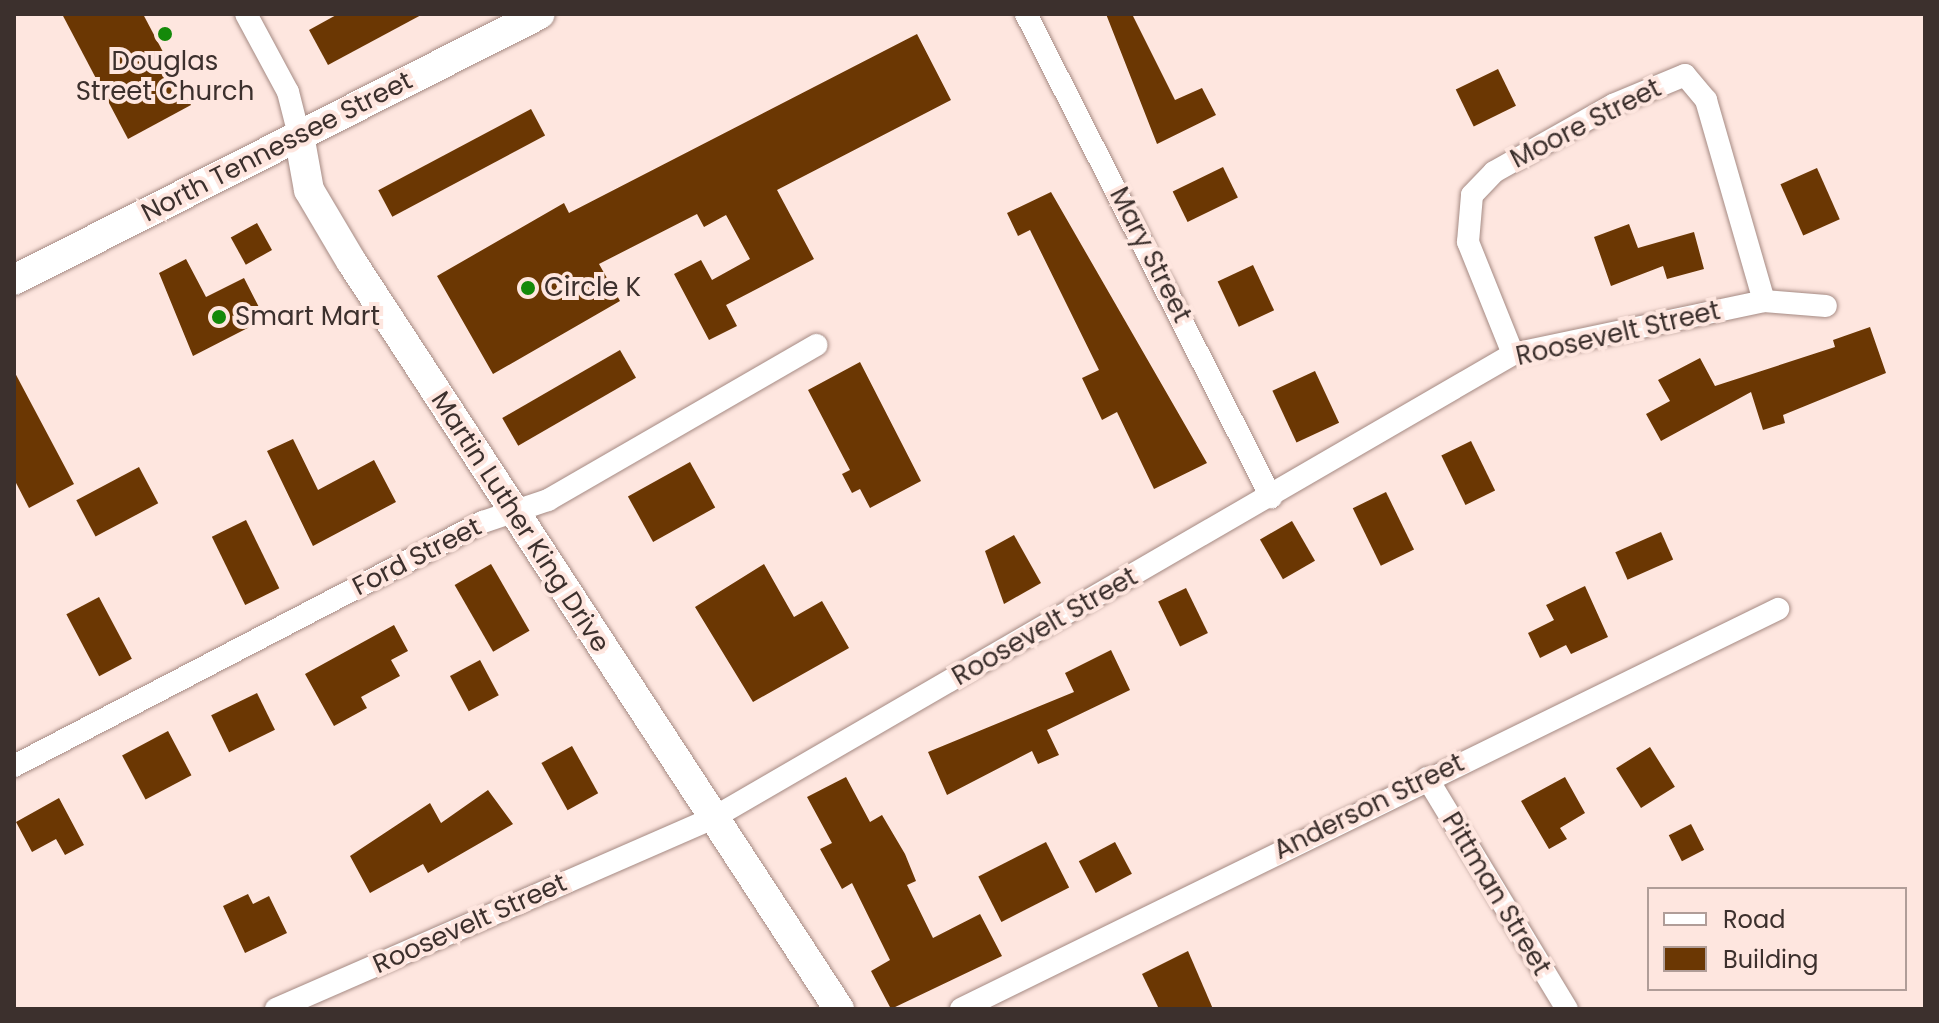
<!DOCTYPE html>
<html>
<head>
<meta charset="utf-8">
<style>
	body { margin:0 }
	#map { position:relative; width:1939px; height:1023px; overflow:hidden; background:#fee6df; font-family:Poppins,sans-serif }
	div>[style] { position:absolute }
	.building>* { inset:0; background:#6b3703; transform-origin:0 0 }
	.roads { filter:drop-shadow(0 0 2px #a58a83) drop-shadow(0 0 2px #a58a83) }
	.street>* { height:22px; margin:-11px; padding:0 11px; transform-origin:11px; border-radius:11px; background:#fff }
	.secondary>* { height:30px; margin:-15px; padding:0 15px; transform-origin:15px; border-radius:15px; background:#fff }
	.dots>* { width:22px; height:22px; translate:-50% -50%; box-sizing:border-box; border:4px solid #fee6df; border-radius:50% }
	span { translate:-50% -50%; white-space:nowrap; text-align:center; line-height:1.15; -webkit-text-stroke:8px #fee6df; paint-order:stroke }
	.poi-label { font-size:26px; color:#3c302d }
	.left { translate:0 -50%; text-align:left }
	.street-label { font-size:26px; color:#3c302d }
	.frame { position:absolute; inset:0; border:16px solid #3c302d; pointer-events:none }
	.legend { position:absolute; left:1647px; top:887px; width:260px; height:104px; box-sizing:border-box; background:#fee6df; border:2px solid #b09d98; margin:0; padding:10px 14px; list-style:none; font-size:24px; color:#3c302d }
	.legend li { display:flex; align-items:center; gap:16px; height:40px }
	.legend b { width:40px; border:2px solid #b09d98 }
</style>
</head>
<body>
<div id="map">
	<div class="building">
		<div style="clip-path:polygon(62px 14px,143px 14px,191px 105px,128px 139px)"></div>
		<div style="clip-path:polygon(338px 14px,423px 14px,328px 65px,309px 30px)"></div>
		<div style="clip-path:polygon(1106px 14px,1132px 14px,1175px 100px,1202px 88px,1216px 115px,1157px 144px)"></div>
		<div style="clip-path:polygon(917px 34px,951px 100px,777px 190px,814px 259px,726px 305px,737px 326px,709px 340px,674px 274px,701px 260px,712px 280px,750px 259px,726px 215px,704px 227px,697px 214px,599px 264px,620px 301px,493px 374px,437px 276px,564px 203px,569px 213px)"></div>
		<div style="left:1498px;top:69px;width:41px;height:47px;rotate:64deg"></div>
		<div style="left:531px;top:109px;width:30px;height:173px;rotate:62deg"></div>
		<div style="left:1223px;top:167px;width:34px;height:56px;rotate:64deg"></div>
		<div style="left:1817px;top:168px;width:56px;height:40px;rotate:66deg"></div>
		<div style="clip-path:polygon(1051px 192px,1207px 463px,1154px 489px,1117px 412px,1102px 420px,1082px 378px,1099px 370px,1030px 230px,1018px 236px,1007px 213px)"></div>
		<div style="left:257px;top:223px;width:31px;height:30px;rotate:61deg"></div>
		<div style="clip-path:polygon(1629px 224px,1638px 248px,1694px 232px,1704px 269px,1667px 279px,1663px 266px,1611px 286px,1594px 237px)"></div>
		<div style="clip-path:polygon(186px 259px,206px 297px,244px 278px,265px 319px,193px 356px,159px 273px)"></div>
		<div style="left:1253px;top:265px;width:50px;height:39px;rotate:65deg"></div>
		<div style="clip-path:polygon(1870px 327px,1886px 373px,1783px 415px,1785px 423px,1763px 430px,1751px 392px,1661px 441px,1646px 414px,1670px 401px,1658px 380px,1700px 358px,1715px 386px,1835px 347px,1833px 340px)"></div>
		<div style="left:620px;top:350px;width:32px;height:136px;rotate:60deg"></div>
		<div style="clip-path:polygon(860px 362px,921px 481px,870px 508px,860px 489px,852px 493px,842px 474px,850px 470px,808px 390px)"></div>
		<div style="clip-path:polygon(14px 371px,74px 484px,29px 508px,14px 479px)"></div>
		<div style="left:1315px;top:371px;width:57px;height:47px;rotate:65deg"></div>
		<div style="clip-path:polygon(293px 439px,318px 490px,374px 460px,396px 502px,313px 546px,267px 451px)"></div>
		<div style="left:1471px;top:441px;width:55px;height:33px;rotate:64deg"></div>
		<div style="left:690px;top:462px;width:52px;height:71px;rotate:61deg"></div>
		<div style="left:139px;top:467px;width:41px;height:71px;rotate:62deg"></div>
		<div style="left:1386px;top:492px;width:64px;height:37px;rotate:64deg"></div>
		<div style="left:246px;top:520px;width:76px;height:38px;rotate:64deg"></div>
		<div style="left:1292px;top:521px;width:46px;height:37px;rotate:60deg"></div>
		<div style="left:1661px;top:532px;width:30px;height:50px;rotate:66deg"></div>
		<div style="clip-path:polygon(1014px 535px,1041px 583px,1004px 604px,985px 551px)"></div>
		<div style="left:491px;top:564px;width:77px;height:42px;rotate:60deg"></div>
		<div style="clip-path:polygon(764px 564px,794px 617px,822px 601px,849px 648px,753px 702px,695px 607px)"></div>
		<div style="clip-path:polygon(1585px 586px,1608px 637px,1571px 654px,1566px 645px,1540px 658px,1528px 633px,1554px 620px,1546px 605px)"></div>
		<div style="left:1186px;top:588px;width:50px;height:31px;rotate:64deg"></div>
		<div style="left:99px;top:597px;width:70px;height:37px;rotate:62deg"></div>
		<div style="clip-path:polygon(394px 625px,408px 651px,391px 660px,400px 676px,361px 697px,367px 708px,334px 726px,305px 674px)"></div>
		<div style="clip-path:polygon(1111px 650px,1130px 690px,1047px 730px,1059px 755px,1038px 764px,1032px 751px,947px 795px,928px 752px,1074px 692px,1065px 673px)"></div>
		<div style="left:480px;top:660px;width:40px;height:34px;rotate:62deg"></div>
		<div style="left:257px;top:693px;width:41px;height:51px;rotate:64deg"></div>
		<div style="left:168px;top:731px;width:50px;height:52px;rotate:62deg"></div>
		<div style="left:572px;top:746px;width:54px;height:35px;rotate:61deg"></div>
		<div style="left:1650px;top:747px;width:47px;height:40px;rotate:58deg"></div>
		<div style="clip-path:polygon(846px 777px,870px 822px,882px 815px,905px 854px,916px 881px,907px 885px,933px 938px,980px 914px,1002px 956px,891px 1009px,871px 971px,890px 960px,852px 883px,842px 889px,820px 849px,832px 843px,807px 797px)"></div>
		<div style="clip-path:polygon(1565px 777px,1585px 813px,1560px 828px,1567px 839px,1549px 849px,1521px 801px)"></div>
		<div style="clip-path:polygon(488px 790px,513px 824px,428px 873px,423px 864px,370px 893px,350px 856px,430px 803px,441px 823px)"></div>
		<div style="clip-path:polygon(59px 798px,84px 845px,65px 855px,56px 839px,32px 852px,16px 822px)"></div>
		<div style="left:1691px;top:824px;width:29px;height:25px;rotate:63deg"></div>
		<div style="left:1046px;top:842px;width:51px;height:76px;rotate:63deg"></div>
		<div style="left:1115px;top:842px;width:36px;height:41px;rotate:62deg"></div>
		<div style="clip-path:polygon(248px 894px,253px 904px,269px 896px,287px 933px,245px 953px,223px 906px)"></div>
		<div style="clip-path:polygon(1188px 951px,1213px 1009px,1159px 1009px,1142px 974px)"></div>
	</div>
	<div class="roads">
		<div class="street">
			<div style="left:246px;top:14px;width:89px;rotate:61.7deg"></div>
			<div style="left:288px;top:92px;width:44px;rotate:75.7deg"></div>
			<div style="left:1026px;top:14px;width:542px;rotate:63.1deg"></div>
			<div style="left:1513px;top:354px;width:121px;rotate:-111.9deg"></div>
			<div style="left:1468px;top:242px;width:47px;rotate:-85.1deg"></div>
			<div style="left:1472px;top:195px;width:32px;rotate:-46deg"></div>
			<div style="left:1494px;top:172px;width:137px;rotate:-29.4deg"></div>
			<div style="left:1613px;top:105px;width:78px;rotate:-22.6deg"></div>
			<div style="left:1685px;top:75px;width:33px;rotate:50deg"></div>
			<div style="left:1706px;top:100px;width:209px;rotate:73.9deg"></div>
			<div style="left:14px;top:766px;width:529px;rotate:-27.49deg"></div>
			<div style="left:483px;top:522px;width:69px;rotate:-18.7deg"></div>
			<div style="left:548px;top:500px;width:310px;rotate:-30deg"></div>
			<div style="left:1427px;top:778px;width:270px;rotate:58.8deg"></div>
			<div style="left:276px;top:1009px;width:477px;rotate:-23.6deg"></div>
			<div style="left:713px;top:818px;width:925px;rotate:-30.11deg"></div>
			<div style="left:1513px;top:354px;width:257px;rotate:-11.9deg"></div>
			<div style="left:1764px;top:301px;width:62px;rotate:4.6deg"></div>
			<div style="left:961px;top:1009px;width:910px;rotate:-26.09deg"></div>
		</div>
		<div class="secondary">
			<div style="left:299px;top:135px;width:56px;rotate:79.7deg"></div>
			<div style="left:309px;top:190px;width:82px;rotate:59.4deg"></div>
			<div style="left:351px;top:261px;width:893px;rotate:56.88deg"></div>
			<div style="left:14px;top:280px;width:589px;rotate:-26.83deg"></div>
		</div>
	</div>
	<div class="dots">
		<div style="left:165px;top:34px;background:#14890a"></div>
		<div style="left:528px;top:288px;background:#14890a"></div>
		<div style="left:219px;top:317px;background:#14890a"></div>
	</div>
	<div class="poi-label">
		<span style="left:165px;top:77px">Douglas<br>Street Church</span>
		<span class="left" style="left:544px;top:288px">Circle K</span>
		<span class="left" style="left:235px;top:317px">Smart Mart</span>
	</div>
	<div class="street-label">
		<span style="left:1586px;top:124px;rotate:-27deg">Moore Street</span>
		<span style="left:277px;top:147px;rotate:-27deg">North Tennessee Street</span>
		<span style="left:1150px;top:255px;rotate:63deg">Mary Street</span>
		<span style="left:1618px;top:334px;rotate:-13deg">Roosevelt Street</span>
		<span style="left:520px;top:522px;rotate:57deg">Martin Luther King Drive</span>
		<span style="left:417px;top:557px;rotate:-27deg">Ford Street</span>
		<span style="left:1045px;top:627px;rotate:-30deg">Roosevelt Street</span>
		<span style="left:1369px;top:807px;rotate:-26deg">Anderson Street</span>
		<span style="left:1496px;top:894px;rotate:59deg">Pittman Street</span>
		<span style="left:470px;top:924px;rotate:-24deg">Roosevelt Street</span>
	</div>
	<div class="frame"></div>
	<ul class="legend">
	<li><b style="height:10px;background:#fff"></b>Road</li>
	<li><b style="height:22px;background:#6b3703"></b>Building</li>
	</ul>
</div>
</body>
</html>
